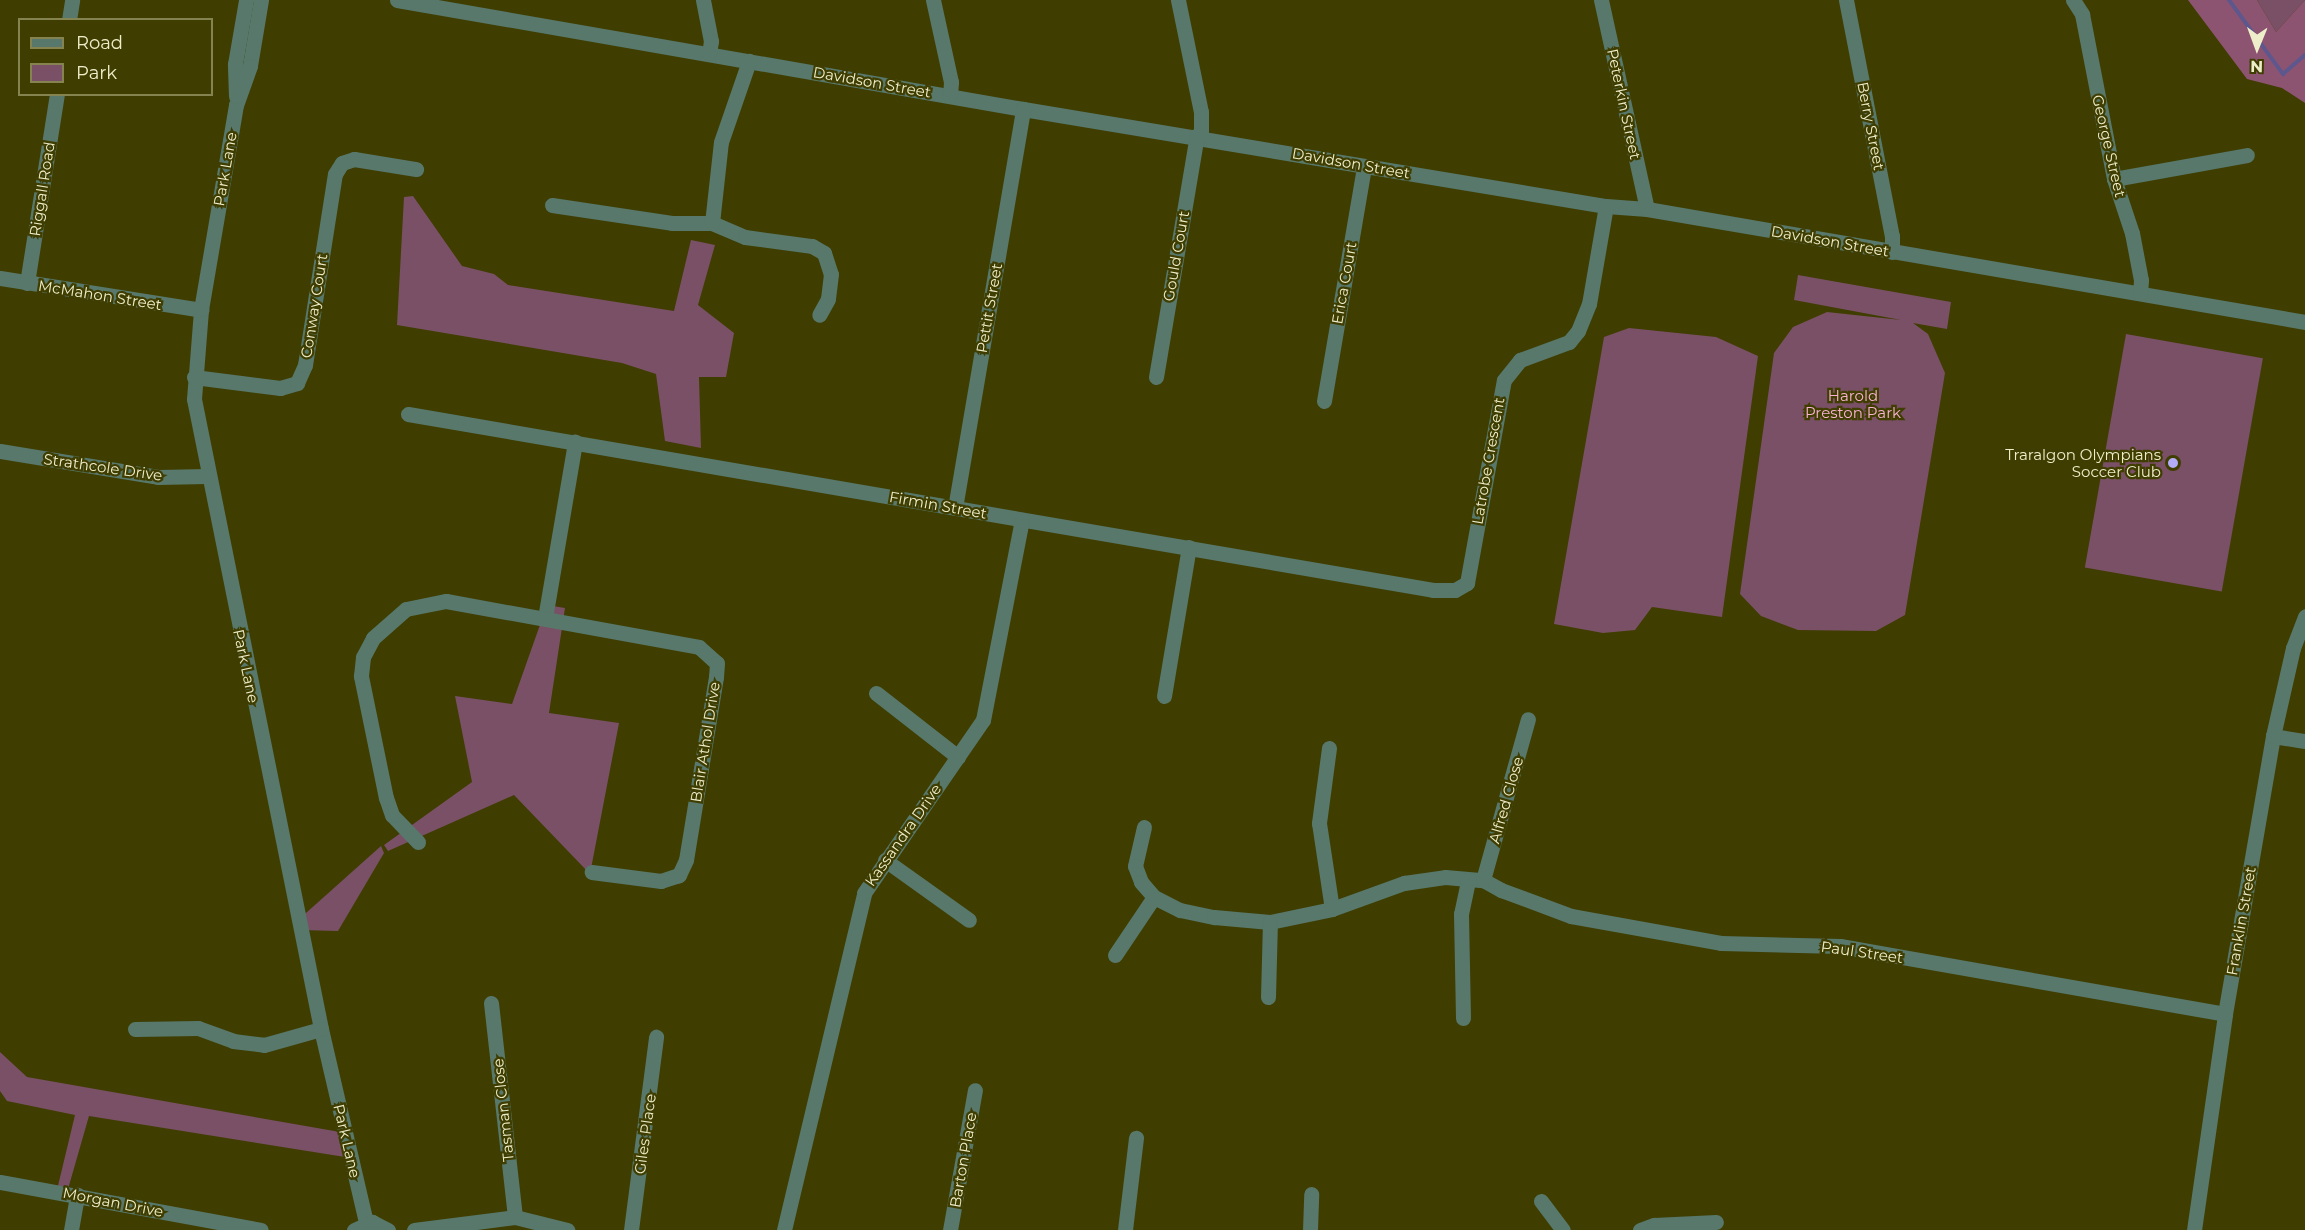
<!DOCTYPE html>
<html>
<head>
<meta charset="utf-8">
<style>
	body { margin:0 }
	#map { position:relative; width:2305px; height:1230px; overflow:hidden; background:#3f3d00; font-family:Montserrat,sans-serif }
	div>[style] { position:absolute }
	.green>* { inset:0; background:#795065; transform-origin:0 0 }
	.forest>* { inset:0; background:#8d5472 }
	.stream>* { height:4px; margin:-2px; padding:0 2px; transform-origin:2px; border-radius:2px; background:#5d578d }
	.minor>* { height:15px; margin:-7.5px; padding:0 7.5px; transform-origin:7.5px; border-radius:7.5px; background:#57786a }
	.dots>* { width:16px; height:16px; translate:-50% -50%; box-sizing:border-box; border:3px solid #3f3d00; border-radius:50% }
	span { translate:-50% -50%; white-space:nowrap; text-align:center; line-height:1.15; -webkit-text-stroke:4.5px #3f3d00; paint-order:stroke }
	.street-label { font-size:15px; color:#eeeeca }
	.park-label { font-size:15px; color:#f9b2d6 }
	.poi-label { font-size:15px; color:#eeeeca }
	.right { translate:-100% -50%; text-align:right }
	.legend { position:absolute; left:18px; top:18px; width:195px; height:78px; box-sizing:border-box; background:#3f3d00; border:2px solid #858451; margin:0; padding:8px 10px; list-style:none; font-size:18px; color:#eeeeca }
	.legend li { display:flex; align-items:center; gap:12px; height:30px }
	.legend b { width:30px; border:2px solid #858451 }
	.north { position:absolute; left:2227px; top:18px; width:60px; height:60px; -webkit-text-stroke:4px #3f3d00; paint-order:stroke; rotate:181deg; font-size:16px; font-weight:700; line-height:24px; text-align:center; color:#eeeeca }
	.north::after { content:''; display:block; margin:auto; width:21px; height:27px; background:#eeeeca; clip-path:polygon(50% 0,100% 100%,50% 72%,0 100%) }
</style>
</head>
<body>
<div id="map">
	<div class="green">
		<div style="clip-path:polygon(2257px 0,2305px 0,2276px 32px)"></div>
		<div style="clip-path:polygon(413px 196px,462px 266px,494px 274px,508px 285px,674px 311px,691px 240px,715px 245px,698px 305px,734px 333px,726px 377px,699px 377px,701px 448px,665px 441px,656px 374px,622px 363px,397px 325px,404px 197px)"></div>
		<div style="clip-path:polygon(1798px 275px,1951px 302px,1947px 329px,1913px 323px,1928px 334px,1945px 373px,1905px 615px,1876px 631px,1798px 630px,1761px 616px,1740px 594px,1774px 353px,1793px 327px,1827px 312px,1901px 320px,1794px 300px)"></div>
		<div style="clip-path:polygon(1629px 328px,1716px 337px,1758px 356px,1722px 617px,1652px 607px,1635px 630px,1603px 633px,1554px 624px,1604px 337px)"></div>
		<div style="left:2126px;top:334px;width:139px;height:237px;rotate:10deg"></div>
		<div style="clip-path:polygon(547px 605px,565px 608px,549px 713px,619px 723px,590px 874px,514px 795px,388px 851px,384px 845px,472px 782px,455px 696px,512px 704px)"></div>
		<div style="clip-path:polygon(381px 846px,384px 853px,338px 931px,300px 930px,297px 921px)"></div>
		<div style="clip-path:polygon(0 1052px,27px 1077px,340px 1132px,345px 1157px,89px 1116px,66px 1196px,56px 1194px,75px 1115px,7px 1101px,0 1091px)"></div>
	</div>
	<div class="forest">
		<div style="clip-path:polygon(2188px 0,2257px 0,2276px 32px,2305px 0,2305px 103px,2282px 88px,2247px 79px)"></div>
	</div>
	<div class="stream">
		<div style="left:2229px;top:0;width:92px;rotate:53.9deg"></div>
		<div style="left:2283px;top:74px;width:29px;rotate:-41deg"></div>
	</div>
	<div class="minor">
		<div style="left:261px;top:0;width:67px;rotate:99.5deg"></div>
		<div style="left:250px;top:66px;width:41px;rotate:109.7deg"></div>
		<div style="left:236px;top:105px;width:208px;rotate:99.7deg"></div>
		<div style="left:201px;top:310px;width:89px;rotate:94.5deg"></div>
		<div style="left:194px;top:399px;width:643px;rotate:78.6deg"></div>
		<div style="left:321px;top:1029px;width:198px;rotate:76.9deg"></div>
		<div style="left:397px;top:0;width:635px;rotate:9.88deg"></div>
		<div style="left:1023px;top:109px;width:591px;rotate:9.45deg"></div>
		<div style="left:1606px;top:206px;width:41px;rotate:4.2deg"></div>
		<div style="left:1647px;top:209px;width:668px;rotate:9.74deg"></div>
		<div style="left:703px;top:0;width:42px;rotate:79deg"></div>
		<div style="left:711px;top:41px;width:12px;rotate:99deg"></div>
		<div style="left:933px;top:0;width:84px;rotate:77.6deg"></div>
		<div style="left:951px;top:82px;width:13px;rotate:94deg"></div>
		<div style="left:1178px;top:0;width:114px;rotate:78.4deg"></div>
		<div style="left:1201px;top:112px;width:24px;rotate:90deg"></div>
		<div style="left:1601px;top:0;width:214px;rotate:77.6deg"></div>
		<div style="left:1846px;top:0;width:240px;rotate:79deg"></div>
		<div style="left:1892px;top:236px;width:16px;rotate:90deg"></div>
		<div style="left:2073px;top:0;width:17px;rotate:57deg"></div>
		<div style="left:2082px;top:14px;width:168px;rotate:79deg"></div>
		<div style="left:2114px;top:179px;width:57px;rotate:71.6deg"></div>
		<div style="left:2132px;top:233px;width:48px;rotate:79.2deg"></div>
		<div style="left:2141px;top:280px;width:13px;rotate:94deg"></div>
		<div style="left:69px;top:20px;width:20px;rotate:-81deg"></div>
		<div style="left:236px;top:96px;width:32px;rotate:-92deg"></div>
		<div style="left:235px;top:64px;width:65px;rotate:-80.2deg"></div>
		<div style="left:2114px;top:179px;width:135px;rotate:-10.2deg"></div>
		<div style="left:552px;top:205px;width:121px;rotate:8.5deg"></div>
		<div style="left:672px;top:223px;width:40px"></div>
		<div style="left:712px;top:223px;width:36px;rotate:23deg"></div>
		<div style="left:745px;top:237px;width:68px;rotate:7.7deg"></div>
		<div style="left:812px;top:246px;width:14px;rotate:30deg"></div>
		<div style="left:824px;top:253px;width:22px;rotate:72deg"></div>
		<div style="left:831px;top:274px;width:25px;rotate:97deg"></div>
		<div style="left:828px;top:299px;width:18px;rotate:119deg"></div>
		<div style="left:712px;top:223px;width:81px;rotate:-83.7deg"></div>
		<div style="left:721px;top:142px;width:86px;rotate:-70.9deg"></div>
		<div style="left:0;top:278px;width:204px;rotate:9deg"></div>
		<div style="left:27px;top:283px;width:191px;rotate:-81deg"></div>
		<div style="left:194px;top:377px;width:87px;rotate:7.3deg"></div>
		<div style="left:280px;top:388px;width:18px;rotate:-16deg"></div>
		<div style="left:297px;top:383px;width:20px;rotate:-66deg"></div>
		<div style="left:305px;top:365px;width:193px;rotate:-81.1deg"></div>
		<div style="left:335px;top:174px;width:13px;rotate:-58deg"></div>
		<div style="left:342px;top:163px;width:13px;rotate:-18deg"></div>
		<div style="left:354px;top:159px;width:63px;rotate:9.2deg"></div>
		<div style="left:1156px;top:377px;width:245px;rotate:-80.4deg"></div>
		<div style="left:1324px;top:401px;width:238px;rotate:-80.3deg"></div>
		<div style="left:408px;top:414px;width:1040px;rotate:9.74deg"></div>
		<div style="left:1433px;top:590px;width:22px"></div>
		<div style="left:1455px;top:590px;width:14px;rotate:-30deg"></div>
		<div style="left:1467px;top:583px;width:206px;rotate:-79.7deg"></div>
		<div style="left:1504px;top:380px;width:26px;rotate:-51deg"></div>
		<div style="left:1520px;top:360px;width:52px;rotate:-20.2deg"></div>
		<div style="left:1569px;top:342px;width:14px;rotate:-51deg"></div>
		<div style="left:1578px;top:331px;width:29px;rotate:-68deg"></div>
		<div style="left:1589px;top:304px;width:99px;rotate:-80.2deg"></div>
		<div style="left:0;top:451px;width:160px;rotate:9.3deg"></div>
		<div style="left:158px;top:477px;width:49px;rotate:-1.2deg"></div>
		<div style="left:955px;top:508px;width:405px;rotate:-80.3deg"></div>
		<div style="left:545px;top:618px;width:179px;rotate:-80.3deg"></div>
		<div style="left:876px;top:693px;width:104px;rotate:38deg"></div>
		<div style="left:1164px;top:696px;width:151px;rotate:-80.5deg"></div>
		<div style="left:2273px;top:736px;width:32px;rotate:9deg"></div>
		<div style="left:1329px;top:748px;width:76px;rotate:97.6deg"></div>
		<div style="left:1319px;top:823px;width:87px;rotate:81.4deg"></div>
		<div style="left:1144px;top:827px;width:40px;rotate:103deg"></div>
		<div style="left:1135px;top:866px;width:17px;rotate:69deg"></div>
		<div style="left:1141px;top:882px;width:20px;rotate:49deg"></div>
		<div style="left:1154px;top:897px;width:29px;rotate:27deg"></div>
		<div style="left:1180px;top:910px;width:35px;rotate:12deg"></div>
		<div style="left:1214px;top:917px;width:56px;rotate:5.1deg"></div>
		<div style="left:1270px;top:922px;width:63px;rotate:-11.8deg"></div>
		<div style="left:1332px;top:909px;width:77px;rotate:-19.9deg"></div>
		<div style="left:1404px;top:883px;width:41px;rotate:-8.3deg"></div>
		<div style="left:1445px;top:877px;width:38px;rotate:5deg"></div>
		<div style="left:1483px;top:880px;width:21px;rotate:29deg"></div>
		<div style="left:1501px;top:890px;width:75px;rotate:20.4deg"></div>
		<div style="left:1571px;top:916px;width:152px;rotate:10.2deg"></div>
		<div style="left:1721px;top:943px;width:119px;rotate:1.4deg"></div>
		<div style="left:1840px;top:946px;width:391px;rotate:10deg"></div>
		<div style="left:418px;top:842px;width:37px;rotate:-134deg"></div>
		<div style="left:392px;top:815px;width:18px;rotate:-109deg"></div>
		<div style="left:386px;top:798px;width:125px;rotate:-101.6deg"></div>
		<div style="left:361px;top:676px;width:19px;rotate:-84deg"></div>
		<div style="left:363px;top:657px;width:21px;rotate:-62deg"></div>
		<div style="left:373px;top:638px;width:44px;rotate:-41.3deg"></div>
		<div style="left:406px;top:609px;width:41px;rotate:-11.3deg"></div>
		<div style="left:446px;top:601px;width:257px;rotate:10.3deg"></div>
		<div style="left:699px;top:647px;width:24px;rotate:42deg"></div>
		<div style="left:717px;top:663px;width:14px;rotate:94deg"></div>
		<div style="left:716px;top:677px;width:185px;rotate:99.3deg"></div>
		<div style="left:686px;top:860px;width:17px;rotate:115deg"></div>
		<div style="left:679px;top:875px;width:19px;rotate:162deg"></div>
		<div style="left:661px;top:881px;width:70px;rotate:-172.6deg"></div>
		<div style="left:885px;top:860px;width:103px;rotate:35.5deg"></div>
		<div style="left:1483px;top:880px;width:167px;rotate:-74.4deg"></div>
		<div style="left:1115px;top:955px;width:70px;rotate:-56.1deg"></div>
		<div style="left:1268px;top:997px;width:75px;rotate:-88.5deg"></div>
		<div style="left:491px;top:1003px;width:215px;rotate:83.6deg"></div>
		<div style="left:1463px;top:1018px;width:104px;rotate:-91.1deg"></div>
		<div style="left:1461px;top:914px;width:35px;rotate:-78deg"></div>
		<div style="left:135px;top:1029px;width:63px;rotate:-0.9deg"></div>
		<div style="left:198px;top:1028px;width:37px;rotate:20deg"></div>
		<div style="left:233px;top:1041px;width:31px;rotate:7deg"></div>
		<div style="left:264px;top:1045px;width:59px;rotate:-15.7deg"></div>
		<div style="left:0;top:1182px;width:265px;rotate:10.4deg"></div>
		<div style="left:1541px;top:1201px;width:36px;rotate:53deg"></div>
		<div style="left:71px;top:1230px;width:36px;rotate:-80deg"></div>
		<div style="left:354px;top:1230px;width:20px;rotate:-24deg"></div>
		<div style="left:372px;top:1222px;width:18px;rotate:27deg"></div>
		<div style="left:414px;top:1230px;width:102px;rotate:-7.3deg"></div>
		<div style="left:515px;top:1217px;width:54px;rotate:14deg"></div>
		<div style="left:631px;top:1230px;width:195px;rotate:-82.6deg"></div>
		<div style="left:784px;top:1230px;width:346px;rotate:-76.6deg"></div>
		<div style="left:864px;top:893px;width:210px;rotate:-55.5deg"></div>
		<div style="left:983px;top:720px;width:204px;rotate:-79deg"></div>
		<div style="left:950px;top:1230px;width:142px;rotate:-79.9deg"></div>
		<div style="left:1125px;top:1230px;width:93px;rotate:-83.2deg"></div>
		<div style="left:1310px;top:1230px;width:36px;rotate:-88deg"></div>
		<div style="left:1640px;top:1230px;width:15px;rotate:-20deg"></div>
		<div style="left:1654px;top:1225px;width:62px;rotate:-2.8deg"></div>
		<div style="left:2194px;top:1230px;width:218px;rotate:-81.8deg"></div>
		<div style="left:2225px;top:1014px;width:282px;rotate:-80.2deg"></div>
		<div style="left:2273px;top:736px;width:90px;rotate:-77.2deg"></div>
		<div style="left:2293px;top:648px;width:34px;rotate:-69deg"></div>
	</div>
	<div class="dots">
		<div style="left:2173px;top:463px;background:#b3adf9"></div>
	</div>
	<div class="street-label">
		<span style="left:872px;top:82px;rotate:10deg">Davidson Street</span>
		<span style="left:1624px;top:104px;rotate:78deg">Peterkin Street</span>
		<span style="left:1871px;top:126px;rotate:79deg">Berry Street</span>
		<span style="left:2109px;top:146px;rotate:77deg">George Street</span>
		<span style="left:1351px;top:163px;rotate:10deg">Davidson Street</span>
		<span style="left:225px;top:169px;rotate:-80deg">Park Lane</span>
		<span style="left:42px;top:189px;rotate:-81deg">Riggall Road</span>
		<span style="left:1830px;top:241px;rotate:10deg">Davidson Street</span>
		<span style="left:1176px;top:256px;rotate:-80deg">Gould Court</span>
		<span style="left:1344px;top:283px;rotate:-80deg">Erica Court</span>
		<span style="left:100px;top:295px;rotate:9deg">McMahon Street</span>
		<span style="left:314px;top:306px;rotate:-81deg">Conway Court</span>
		<span style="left:989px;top:308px;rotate:-80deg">Pettit Street</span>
		<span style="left:1488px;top:461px;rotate:-80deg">Latrobe Crescent</span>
		<span style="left:103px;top:467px;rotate:8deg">Strathcole Drive</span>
		<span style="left:938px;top:505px;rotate:10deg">Firmin Street</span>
		<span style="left:246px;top:666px;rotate:78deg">Park Lane</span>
		<span style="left:705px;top:742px;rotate:-81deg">Blair Athol Drive</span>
		<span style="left:1506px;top:800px;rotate:-74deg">Alfred Close</span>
		<span style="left:903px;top:835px;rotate:-55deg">Kassandra Drive</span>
		<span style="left:2241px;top:921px;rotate:-80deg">Franklin Street</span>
		<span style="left:1862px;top:952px;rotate:8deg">Paul Street</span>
		<span style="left:503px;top:1110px;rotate:-96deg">Tasman Close</span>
		<span style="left:645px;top:1134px;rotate:-82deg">Giles Place</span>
		<span style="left:347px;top:1141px;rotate:77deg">Park Lane</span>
		<span style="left:963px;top:1160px;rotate:-80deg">Barton Place</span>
		<span style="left:113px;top:1202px;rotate:11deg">Morgan Drive</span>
	</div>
	<div class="park-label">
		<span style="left:1853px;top:404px">Harold<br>Preston Park</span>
	</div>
	<div class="poi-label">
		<span class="right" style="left:2161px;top:463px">Traralgon Olympians<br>Soccer Club</span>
	</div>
	<ul class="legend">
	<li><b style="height:8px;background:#57786a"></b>Road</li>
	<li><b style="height:16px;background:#795065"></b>Park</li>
	</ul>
	<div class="north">N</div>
</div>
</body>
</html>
